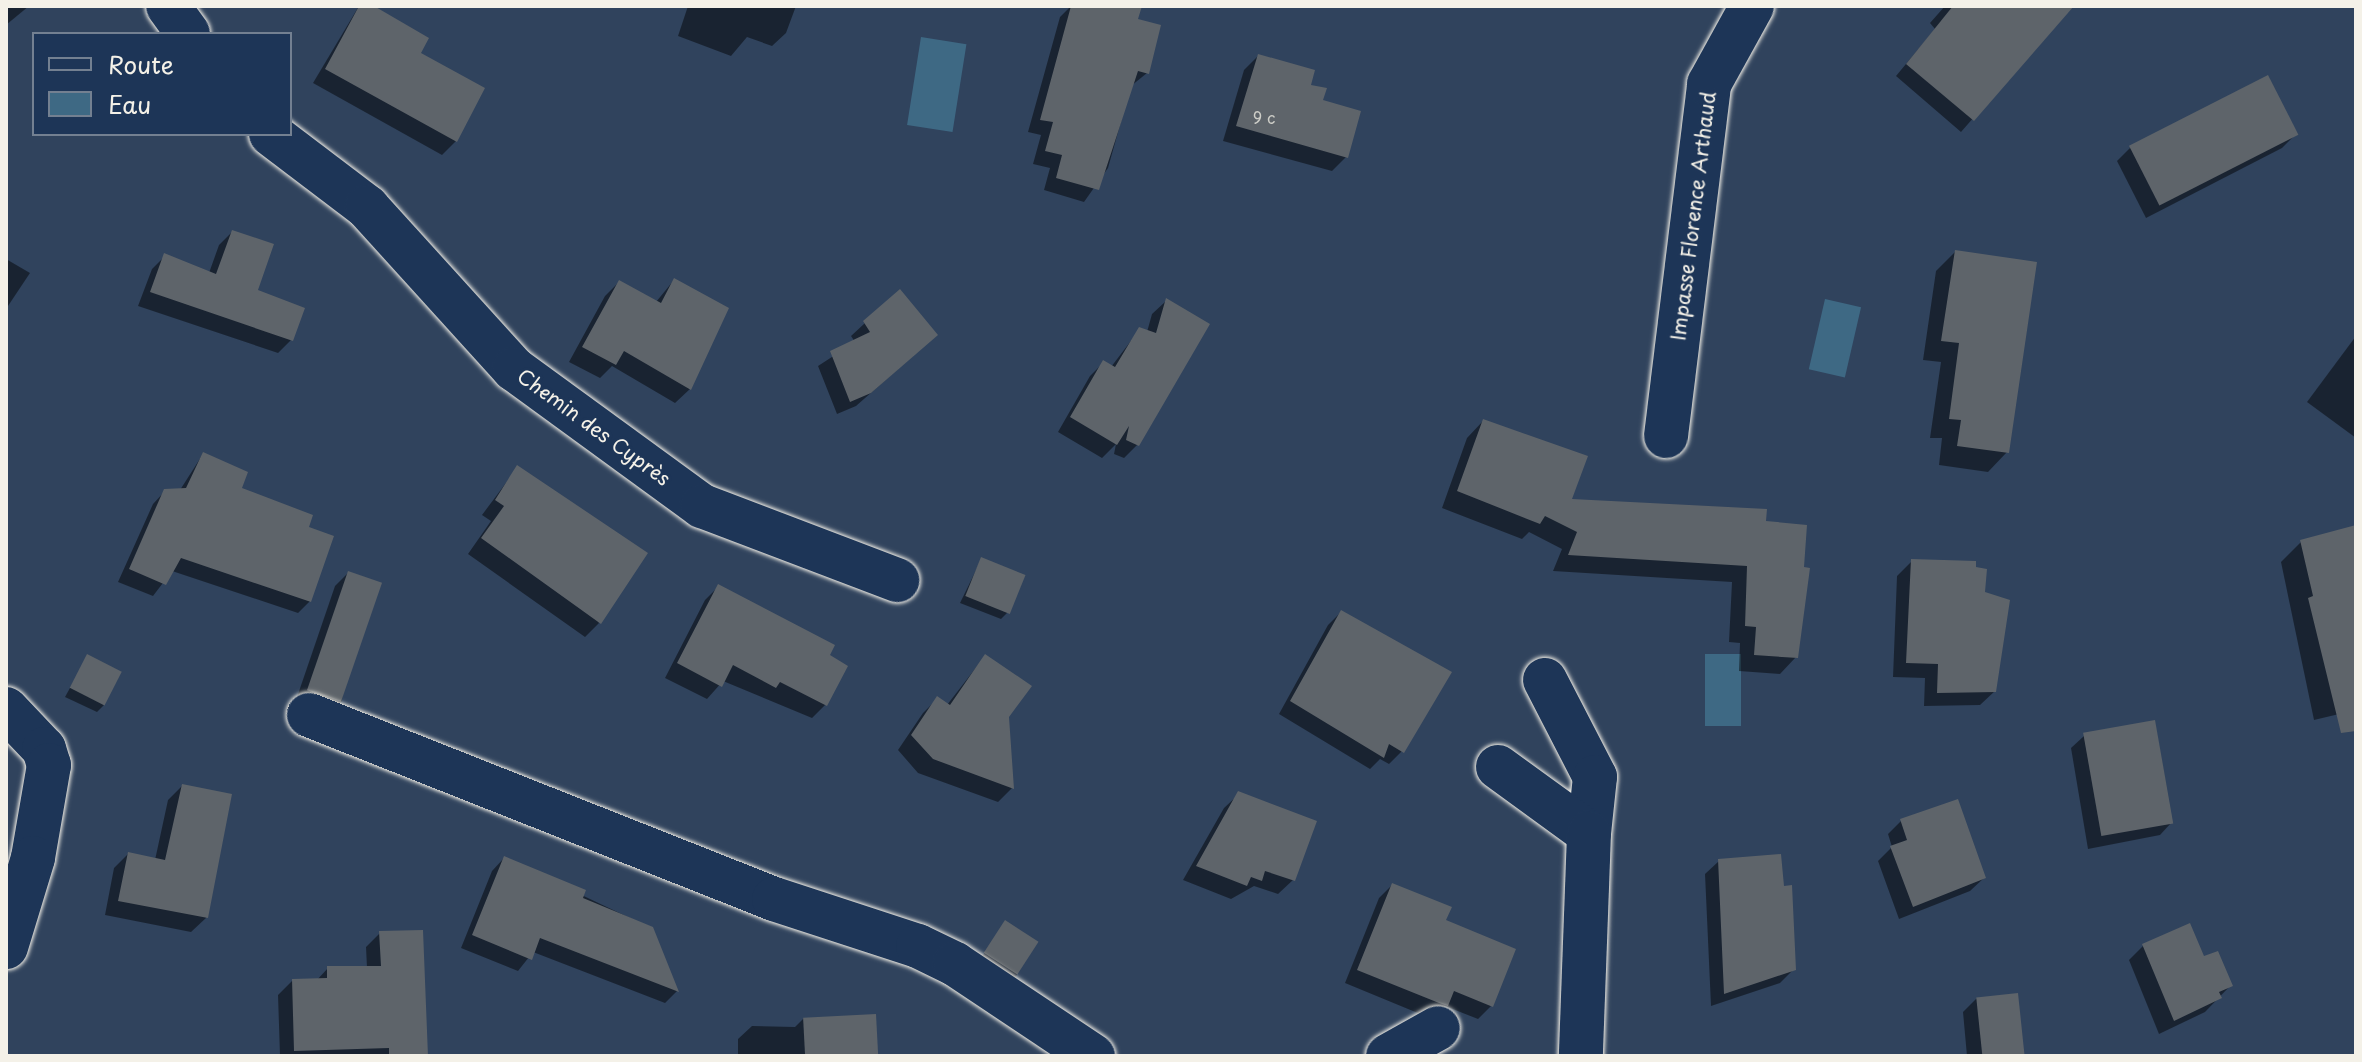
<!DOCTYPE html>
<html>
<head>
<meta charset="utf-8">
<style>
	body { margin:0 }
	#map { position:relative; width:2362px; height:1062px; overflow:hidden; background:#30435d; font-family:"Playpen Sans",sans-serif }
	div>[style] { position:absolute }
	.water>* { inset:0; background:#3e6984; transform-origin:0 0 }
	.shadow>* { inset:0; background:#0007 }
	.building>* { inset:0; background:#5e646a; transform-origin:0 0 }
	.roads { filter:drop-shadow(0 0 2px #f4f1e8) drop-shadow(0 0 2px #f4f1e8) }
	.minor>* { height:44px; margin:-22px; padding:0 22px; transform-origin:22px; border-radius:22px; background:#1d3557 }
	span { translate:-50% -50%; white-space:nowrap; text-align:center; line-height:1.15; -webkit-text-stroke:6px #1d3557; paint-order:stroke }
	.number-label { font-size:16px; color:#cecec8 }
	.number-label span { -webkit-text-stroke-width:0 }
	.street-label { font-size:20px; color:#f4f1e8 }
	.frame { position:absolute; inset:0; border:8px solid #f4f1e8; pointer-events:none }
	.legend { position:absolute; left:32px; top:32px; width:260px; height:104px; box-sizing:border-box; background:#1d3557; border:2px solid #738091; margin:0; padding:10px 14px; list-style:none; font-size:24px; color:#f4f1e8 }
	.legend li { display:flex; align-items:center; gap:16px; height:40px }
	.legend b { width:40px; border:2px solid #738091 }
</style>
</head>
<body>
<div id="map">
	<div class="water">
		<div style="left:921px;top:37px;width:46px;height:89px;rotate:9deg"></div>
		<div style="left:1825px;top:299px;width:37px;height:72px;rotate:13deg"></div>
		<div style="left:1705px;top:654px;width:36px;height:72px"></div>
	</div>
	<div class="shadow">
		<div style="clip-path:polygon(6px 6px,29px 6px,6px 25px)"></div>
		<div style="clip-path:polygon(359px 6px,370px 6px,419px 54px,456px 141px,442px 155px,313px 83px)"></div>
		<div style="clip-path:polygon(688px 6px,796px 6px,786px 33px,772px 46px,747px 37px,731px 56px,678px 36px)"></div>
		<div style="clip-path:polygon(1071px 6px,1082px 6px,1147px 73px,1131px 86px,1108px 168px,1084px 202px,1044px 190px,1050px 168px,1033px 164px,1041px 135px,1028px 132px,1060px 17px)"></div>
		<div style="clip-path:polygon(1945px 6px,2042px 6px,2059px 20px,1961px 132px,1896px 76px,1935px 29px,1930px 23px)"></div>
		<div style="clip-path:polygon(1258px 56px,1308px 86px,1321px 102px,1346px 157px,1332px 171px,1223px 141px,1244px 70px)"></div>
		<div style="clip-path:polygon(2295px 135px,2282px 148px,2146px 218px,2117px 161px,2130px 148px)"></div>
		<div style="clip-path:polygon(232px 232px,256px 291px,291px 340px,278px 353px,138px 306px,152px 269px,165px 256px,209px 273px,219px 245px)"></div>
		<div style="clip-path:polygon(1955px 252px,2007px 452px,1988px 472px,1939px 465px,1942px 438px,1930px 438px,1941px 362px,1923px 360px,1936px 271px)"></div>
		<div style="clip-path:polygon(6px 259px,30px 273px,6px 309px)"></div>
		<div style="clip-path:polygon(674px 280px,690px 389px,675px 403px,612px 366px,600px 378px,569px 362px,605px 296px,619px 282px,656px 302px)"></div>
		<div style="clip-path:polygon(1166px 301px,1138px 444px,1124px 458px,1114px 454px,1116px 444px,1102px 458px,1058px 432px,1090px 376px,1104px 362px,1111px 367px,1140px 329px,1147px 332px,1152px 314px)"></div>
		<div style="clip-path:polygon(865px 323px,922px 348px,856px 406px,837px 414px,818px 366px,855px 342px,851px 336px)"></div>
		<div style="clip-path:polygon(2356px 336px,2356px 438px,2307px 402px)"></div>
		<div style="clip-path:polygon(1483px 421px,1569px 501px,1764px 522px,1796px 657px,1780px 674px,1739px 671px,1740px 643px,1729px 642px,1732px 582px,1553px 571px,1562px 549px,1529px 532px,1522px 539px,1442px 508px,1467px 438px)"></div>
		<div style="clip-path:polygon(203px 454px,240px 489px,306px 528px,310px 601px,298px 613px,172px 571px,153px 596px,118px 582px,153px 504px,165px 491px,180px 490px)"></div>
		<div style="clip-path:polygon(517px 468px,599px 623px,585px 637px,468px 554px,491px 521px,482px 515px)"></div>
		<div style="clip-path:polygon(2356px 528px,2356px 710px,2314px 720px,2281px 562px,2301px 542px)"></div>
		<div style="clip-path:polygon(981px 560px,1008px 612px,1001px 619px,960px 603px)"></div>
		<div style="clip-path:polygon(1912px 561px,1974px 569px,1983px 593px,1995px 691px,1980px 705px,1924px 706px,1925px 678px,1893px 677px,1897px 576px)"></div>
		<div style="clip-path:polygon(348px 573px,342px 701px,329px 714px,295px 703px,335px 586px)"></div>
		<div style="clip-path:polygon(719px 586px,827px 656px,826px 704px,812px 718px,723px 681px,707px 699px,665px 678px,705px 600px)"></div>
		<div style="clip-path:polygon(1341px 612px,1402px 751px,1389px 764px,1380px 759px,1370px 769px,1279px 714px,1328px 625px)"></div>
		<div style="clip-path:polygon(985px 656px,1007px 717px,1012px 788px,998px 802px,918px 773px,898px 750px,923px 713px,937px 699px,947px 705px)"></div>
		<div style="clip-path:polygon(87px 657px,104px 705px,97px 712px,65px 697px)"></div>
		<div style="clip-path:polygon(2084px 736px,2172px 822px,2160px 835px,2088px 849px,2071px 748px)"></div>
		<div style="clip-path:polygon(182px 786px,206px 918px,191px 932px,105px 915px,114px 868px,128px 854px,155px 860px,168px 800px)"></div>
		<div style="clip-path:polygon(1239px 794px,1293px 880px,1278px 894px,1254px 886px,1231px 899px,1183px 880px,1224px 808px)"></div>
		<div style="clip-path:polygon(1901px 821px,1984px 878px,1970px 891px,1899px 919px,1878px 861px,1892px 847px,1888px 834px)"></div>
		<div style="clip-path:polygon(504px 858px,651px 928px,677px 991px,665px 1003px,533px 952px,518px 971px,461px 948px,492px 871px)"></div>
		<div style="clip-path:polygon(1719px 861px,1794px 969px,1780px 983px,1711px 1006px,1705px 874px)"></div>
		<div style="clip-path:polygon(1392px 885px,1443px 921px,1491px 1006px,1478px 1019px,1445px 1006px,1433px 1018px,1425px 1016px,1345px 983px,1379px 898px)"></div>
		<div style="clip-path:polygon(1005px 923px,1017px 975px,1010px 982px,979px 961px)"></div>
		<div style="clip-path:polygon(380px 933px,425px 1056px,280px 1056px,278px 995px,292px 981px,316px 981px,328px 968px,367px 968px,366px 947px)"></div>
		<div style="clip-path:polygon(2143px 946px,2203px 958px,2231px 985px,2205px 1012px,2159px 1034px,2129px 960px)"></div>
		<div style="clip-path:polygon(1977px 998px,2021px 1056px,1967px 1056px,1963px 1012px)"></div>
		<div style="clip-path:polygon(804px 1018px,874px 1056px,738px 1056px,738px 1039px,752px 1026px,795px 1027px)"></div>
	</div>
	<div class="building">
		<div style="clip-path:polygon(359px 6px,374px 6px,429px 38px,421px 53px,485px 88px,457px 142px,325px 69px)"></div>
		<div style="clip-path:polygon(1071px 6px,1142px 6px,1138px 19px,1161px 25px,1149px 74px,1138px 71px,1099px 190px,1056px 178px,1062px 155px,1045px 151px,1053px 122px,1040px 120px)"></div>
		<div style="clip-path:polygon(1953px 6px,2074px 6px,1974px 121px,1906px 64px)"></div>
		<div style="clip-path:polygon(1258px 54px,1315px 70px,1311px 85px,1327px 88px,1323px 100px,1361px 111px,1348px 158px,1236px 126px)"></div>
		<div style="left:2268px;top:75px;width:67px;height:156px;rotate:63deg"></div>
		<div style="clip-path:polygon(232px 230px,274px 244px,258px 290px,305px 308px,293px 341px,150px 292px,164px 253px,216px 274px)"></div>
		<div style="clip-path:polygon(1955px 250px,2037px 262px,2009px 453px,1957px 446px,1961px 420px,1949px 419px,1959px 343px,1941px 341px)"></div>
		<div style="clip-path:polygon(674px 278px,729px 308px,691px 390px,624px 351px,616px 365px,582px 347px,619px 280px,661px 303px)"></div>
		<div style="clip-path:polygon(900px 289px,938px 335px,871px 393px,850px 402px,830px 351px,870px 332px,863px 321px)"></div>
		<div style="clip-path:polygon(1166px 298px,1210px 324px,1139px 446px,1126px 440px,1129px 426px,1117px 445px,1070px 417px,1103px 360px,1115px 367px,1139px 327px,1156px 333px)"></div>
		<div style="clip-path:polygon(1483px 419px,1588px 456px,1572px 499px,1767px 509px,1766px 521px,1807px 525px,1804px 567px,1810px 568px,1798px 658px,1754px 655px,1756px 627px,1745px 626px,1747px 566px,1568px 555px,1577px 532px,1545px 516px,1540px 524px,1457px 491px)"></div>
		<div style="clip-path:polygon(203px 452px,248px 472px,242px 488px,313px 515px,309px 527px,334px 536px,311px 602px,181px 558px,166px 585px,129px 569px,164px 489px,186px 488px)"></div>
		<div style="clip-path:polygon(517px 465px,648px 553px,601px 624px,481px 538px,504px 506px,495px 500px)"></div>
		<div style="clip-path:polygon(2356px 525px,2356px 731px,2341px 733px,2308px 598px,2313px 596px,2300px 540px)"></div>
		<div style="left:981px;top:557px;width:48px;height:42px;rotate:22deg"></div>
		<div style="clip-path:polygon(1911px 559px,1976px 561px,1976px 567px,1987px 569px,1985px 592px,2010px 600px,1996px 692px,1937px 693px,1938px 664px,1906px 663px)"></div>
		<div style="left:348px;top:571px;width:36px;height:126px;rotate:19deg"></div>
		<div style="clip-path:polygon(718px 584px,835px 645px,830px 655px,848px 666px,827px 706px,780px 682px,776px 688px,733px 665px,722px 687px,677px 663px)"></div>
		<div style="clip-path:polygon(1341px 610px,1452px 672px,1404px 753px,1389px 744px,1384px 758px,1290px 701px)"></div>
		<div style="left:87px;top:654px;width:39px;height:38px;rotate:27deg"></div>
		<div style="clip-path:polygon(985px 654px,1032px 686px,1009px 717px,1014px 789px,933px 759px,911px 735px,937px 696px,950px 705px)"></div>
		<div style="left:2155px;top:720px;width:105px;height:73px;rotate:80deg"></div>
		<div style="clip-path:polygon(182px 784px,232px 794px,208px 918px,118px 901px,128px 852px,165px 860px)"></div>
		<div style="clip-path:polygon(1238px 791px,1317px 821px,1295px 881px,1265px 871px,1262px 881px,1251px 877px,1247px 886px,1196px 866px)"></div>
		<div style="clip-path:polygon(1958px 799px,1986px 878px,1913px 907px,1890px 846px,1907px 840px,1900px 819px)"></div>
		<div style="clip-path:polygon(1781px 854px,1784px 886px,1792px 885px,1796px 970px,1724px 994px,1718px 859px)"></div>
		<div style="clip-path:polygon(504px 856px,586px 890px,583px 898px,653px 927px,679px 992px,540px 938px,532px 960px,472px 935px)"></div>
		<div style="clip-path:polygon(1392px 883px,1452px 907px,1446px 920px,1516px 949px,1493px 1007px,1454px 991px,1448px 1006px,1439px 1003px,1357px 970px)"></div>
		<div style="left:1005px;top:920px;width:40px;height:39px;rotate:33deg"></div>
		<div style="clip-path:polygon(2190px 923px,2204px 956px,2218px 951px,2233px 986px,2219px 992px,2222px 998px,2174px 1021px,2142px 944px)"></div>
		<div style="clip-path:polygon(423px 930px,428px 1056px,389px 1056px,389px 1048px,294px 1051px,292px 979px,327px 978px,327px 966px,381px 966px,379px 931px)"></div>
		<div style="left:2018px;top:993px;width:63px;height:42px;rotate:84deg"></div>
		<div style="left:876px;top:1014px;width:42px;height:73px;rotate:87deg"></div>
	</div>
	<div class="roads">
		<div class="minor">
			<div style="left:168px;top:6px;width:34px;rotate:54deg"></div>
			<div style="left:271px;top:134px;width:121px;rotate:37.2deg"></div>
			<div style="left:367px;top:207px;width:219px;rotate:47.8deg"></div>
			<div style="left:514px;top:369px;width:233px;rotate:36.1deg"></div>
			<div style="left:702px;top:506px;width:209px;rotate:20.8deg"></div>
			<div style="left:1666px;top:436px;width:355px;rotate:-83deg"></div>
			<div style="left:1709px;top:84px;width:89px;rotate:-61.1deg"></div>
			<div style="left:1545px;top:680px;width:109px;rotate:62.7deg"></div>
			<div style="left:1595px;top:777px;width:56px;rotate:96.1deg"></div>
			<div style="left:6px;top:709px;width:55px;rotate:46.5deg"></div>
			<div style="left:44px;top:749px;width:17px;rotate:73deg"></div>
			<div style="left:49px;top:765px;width:94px;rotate:99.8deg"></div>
			<div style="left:33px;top:858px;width:93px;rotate:106.9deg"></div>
			<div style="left:309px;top:715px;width:500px;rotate:21.59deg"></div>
			<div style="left:774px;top:899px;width:151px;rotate:18.1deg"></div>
			<div style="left:918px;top:946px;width:41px;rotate:25.9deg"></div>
			<div style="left:955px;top:964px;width:166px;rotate:33.7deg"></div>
			<div style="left:1498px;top:767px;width:112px;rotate:36deg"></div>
			<div style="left:1589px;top:833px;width:223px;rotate:92.1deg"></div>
			<div style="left:1388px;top:1056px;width:57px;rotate:-29.2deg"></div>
		</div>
	</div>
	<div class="number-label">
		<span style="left:1264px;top:117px">9 c</span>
	</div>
	<div class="street-label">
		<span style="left:1693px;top:216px;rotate:-83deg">Impasse Florence Arthaud</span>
		<span style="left:594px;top:427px;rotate:36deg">Chemin des Cyprès</span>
	</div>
	<div class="frame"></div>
	<ul class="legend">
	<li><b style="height:10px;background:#1d3557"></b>Route</li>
	<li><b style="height:22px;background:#3e6984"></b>Eau</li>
	</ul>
</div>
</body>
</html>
